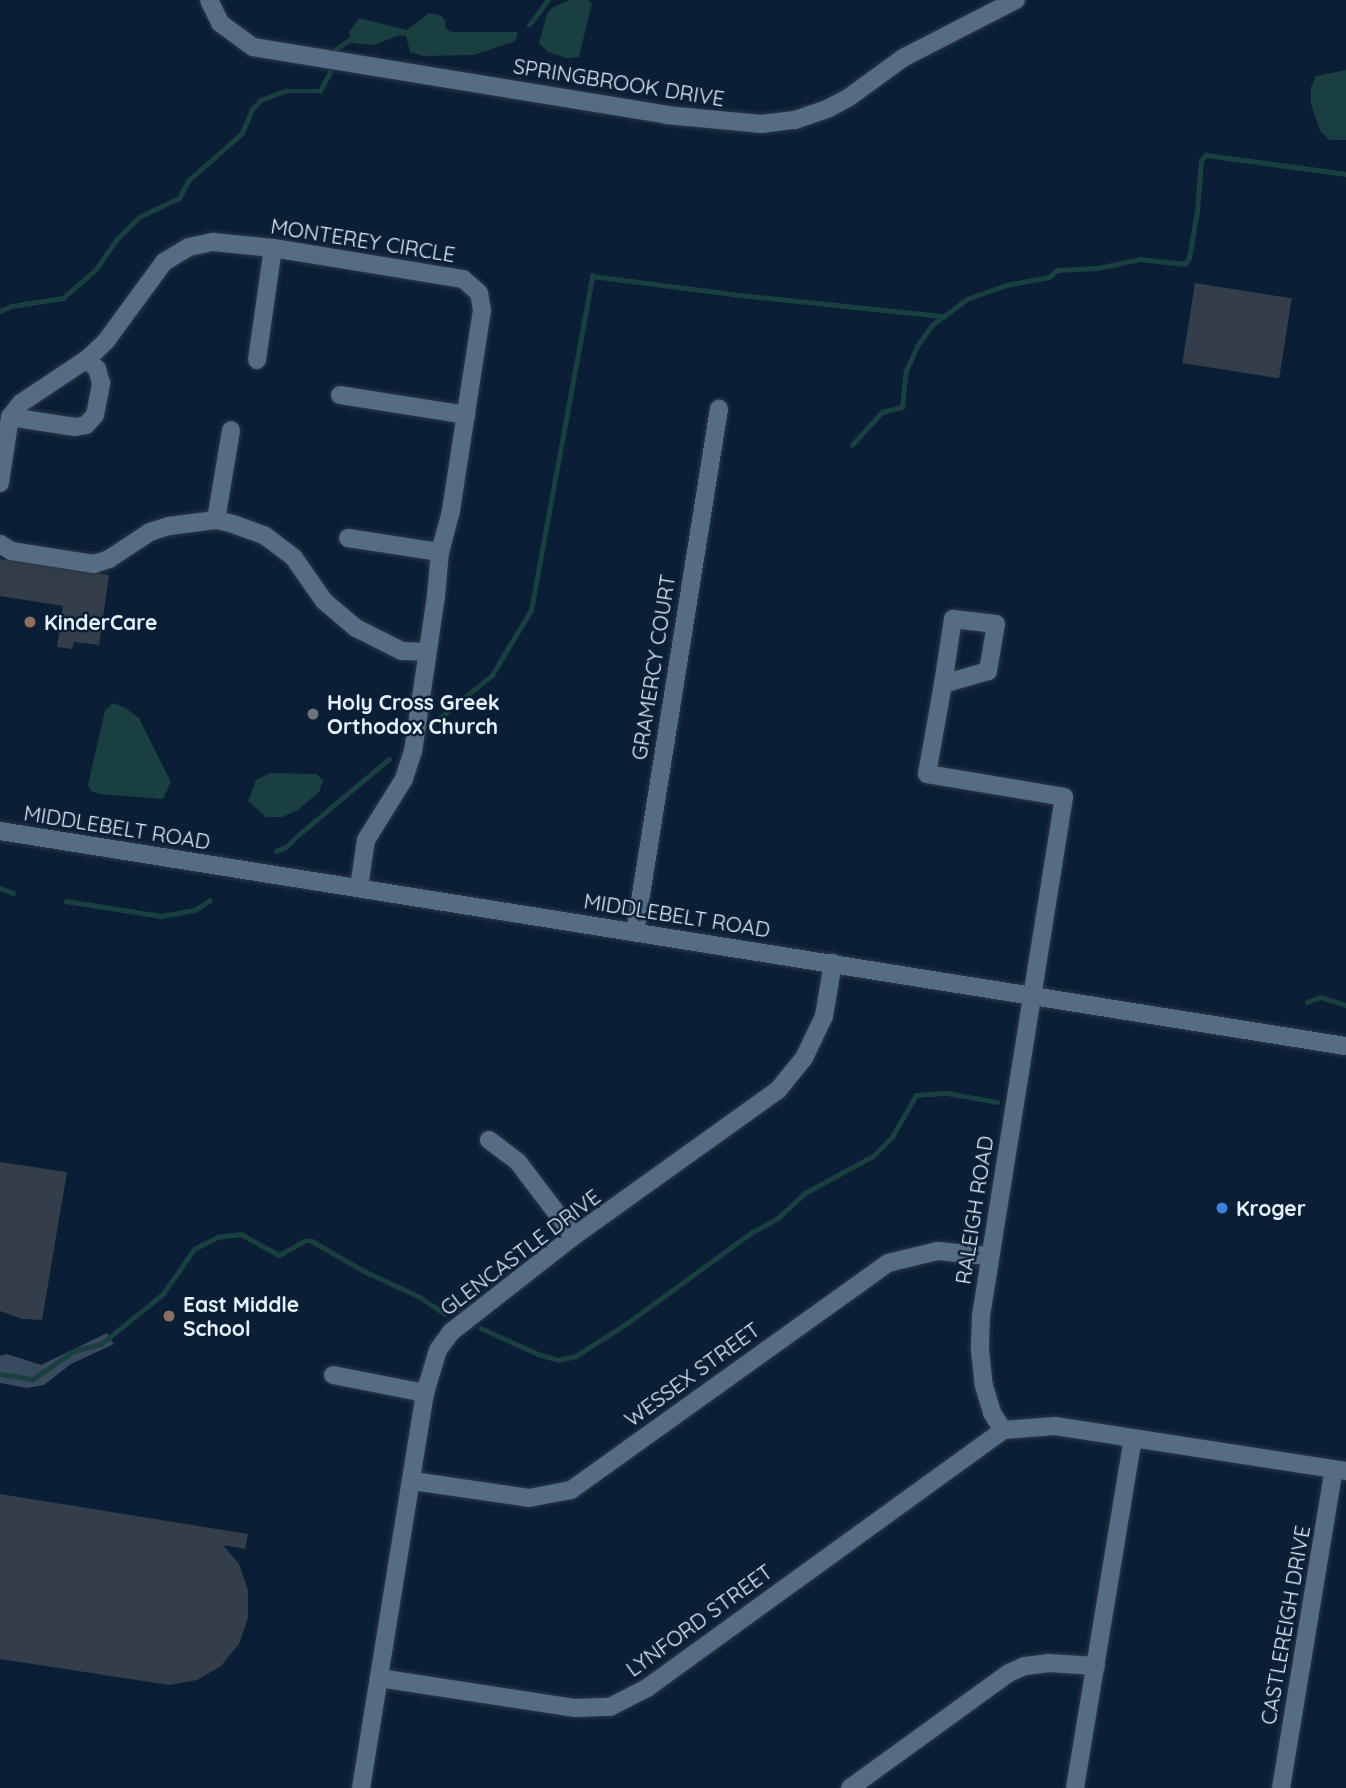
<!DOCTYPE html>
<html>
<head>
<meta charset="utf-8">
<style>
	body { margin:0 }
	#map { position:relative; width:1346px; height:1788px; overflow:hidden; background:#0a1f35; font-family:Quicksand,sans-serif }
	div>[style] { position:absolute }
	.green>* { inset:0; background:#333e4a; transform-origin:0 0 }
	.forest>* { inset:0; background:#374a5e }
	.water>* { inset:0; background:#1a3f40 }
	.stream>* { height:4.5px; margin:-2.25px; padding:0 2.25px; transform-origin:2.25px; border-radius:2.25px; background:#1a3f40 }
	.roads { filter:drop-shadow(0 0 2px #2e3648) drop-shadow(0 0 2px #2e3648) }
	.minor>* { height:18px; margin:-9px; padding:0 9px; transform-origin:9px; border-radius:9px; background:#556c85 }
	.dots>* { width:19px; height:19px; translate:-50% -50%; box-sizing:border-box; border:4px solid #0a1f35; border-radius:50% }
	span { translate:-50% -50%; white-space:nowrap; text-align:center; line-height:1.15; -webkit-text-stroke:5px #0a1f35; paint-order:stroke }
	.street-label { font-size:21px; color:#e6f0fc }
	.poi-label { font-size:21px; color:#e6f0fc; font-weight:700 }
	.left { translate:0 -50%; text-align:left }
</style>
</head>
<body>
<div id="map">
	<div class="green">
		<div style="left:1195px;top:283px;width:98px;height:81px;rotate:9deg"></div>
		<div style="clip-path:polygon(0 559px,109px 575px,99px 645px,74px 642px,72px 649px,57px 647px,63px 606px,0 596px)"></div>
		<div style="clip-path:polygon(0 1162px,67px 1172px,42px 1320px,22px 1319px,0 1311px)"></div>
		<div style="clip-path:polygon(0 1494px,248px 1534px,245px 1549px,223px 1545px,239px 1564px,248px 1590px,248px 1618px,239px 1644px,221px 1666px,197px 1680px,169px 1685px,0 1659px)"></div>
	</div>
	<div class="forest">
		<div style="clip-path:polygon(107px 1333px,114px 1344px,71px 1364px,44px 1385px,27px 1388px,0 1383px,0 1356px,7px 1354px,41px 1365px)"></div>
	</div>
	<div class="water">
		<div style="clip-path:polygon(570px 0,587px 0,592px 3px,579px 57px,567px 58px,548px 52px,539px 43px,547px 14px,553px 7px)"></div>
		<div style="clip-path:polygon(429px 13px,440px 15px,445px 20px,446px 29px,452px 32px,518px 32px,515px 41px,474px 55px,423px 56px,410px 52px,406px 36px,400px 35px,374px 45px,353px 43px,349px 32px,359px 18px,407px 30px)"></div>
		<div style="clip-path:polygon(1346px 70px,1346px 140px,1330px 140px,1320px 131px,1311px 104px,1311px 87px,1316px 76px)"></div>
		<div style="clip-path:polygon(113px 703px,124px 707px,139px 718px,171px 782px,163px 799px,99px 794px,91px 791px,88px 785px,105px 710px)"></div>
		<div style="clip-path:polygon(270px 773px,317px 774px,323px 781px,319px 792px,298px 810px,282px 817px,266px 817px,248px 801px,256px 780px)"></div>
	</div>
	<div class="stream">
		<div style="left:529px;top:25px;width:31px;rotate:-53deg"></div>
		<div style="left:336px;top:49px;width:22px;rotate:-34deg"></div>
		<div style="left:0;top:311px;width:12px;rotate:-24deg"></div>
		<div style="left:11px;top:306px;width:53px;rotate:-8.7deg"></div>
		<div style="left:63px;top:298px;width:44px;rotate:-41.3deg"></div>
		<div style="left:96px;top:269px;width:35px;rotate:-55deg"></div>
		<div style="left:116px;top:240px;width:33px;rotate:-45deg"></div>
		<div style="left:139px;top:217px;width:44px;rotate:-25.4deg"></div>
		<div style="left:179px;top:198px;width:19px;rotate:-62deg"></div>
		<div style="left:188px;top:181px;width:72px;rotate:-41.6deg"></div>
		<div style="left:242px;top:133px;width:26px;rotate:-67deg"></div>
		<div style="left:252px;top:109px;width:13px;rotate:-45deg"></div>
		<div style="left:261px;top:100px;width:26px;rotate:-21deg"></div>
		<div style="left:285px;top:91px;width:35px"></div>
		<div style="left:320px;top:91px;width:21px;rotate:-62deg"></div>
		<div style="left:852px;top:445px;width:45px;rotate:-47.7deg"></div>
		<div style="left:882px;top:412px;width:21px;rotate:-14deg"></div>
		<div style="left:902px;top:407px;width:36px;rotate:-84deg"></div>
		<div style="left:906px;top:371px;width:27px;rotate:-66deg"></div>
		<div style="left:917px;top:346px;width:26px;rotate:-54deg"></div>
		<div style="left:932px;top:325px;width:44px;rotate:-36.6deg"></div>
		<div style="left:967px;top:299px;width:41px;rotate:-19.7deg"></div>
		<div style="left:1006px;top:285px;width:44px;rotate:-10.5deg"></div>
		<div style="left:1049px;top:277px;width:11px;rotate:-41deg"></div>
		<div style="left:1057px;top:270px;width:41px;rotate:-2.8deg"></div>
		<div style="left:1098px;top:268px;width:43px;rotate:-12.1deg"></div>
		<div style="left:1140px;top:259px;width:45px;rotate:6.3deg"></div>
		<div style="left:1185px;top:264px;width:7px;rotate:-56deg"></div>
		<div style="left:1189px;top:258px;width:48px;rotate:-80.3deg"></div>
		<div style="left:1197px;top:211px;width:51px;rotate:-85.5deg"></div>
		<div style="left:1201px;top:160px;width:7px;rotate:-45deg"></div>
		<div style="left:1206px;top:155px;width:141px;rotate:7.7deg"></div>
		<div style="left:431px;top:725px;width:79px;rotate:-39.3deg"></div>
		<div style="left:492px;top:675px;width:76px;rotate:-59deg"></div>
		<div style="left:531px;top:610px;width:340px;rotate:-79.6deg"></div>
		<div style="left:592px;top:276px;width:158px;rotate:7.3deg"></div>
		<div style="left:749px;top:296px;width:196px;rotate:5.9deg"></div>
		<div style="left:296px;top:837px;width:121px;rotate:-40deg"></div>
		<div style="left:276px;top:851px;width:11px;rotate:-22deg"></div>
		<div style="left:286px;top:847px;width:10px;rotate:-45deg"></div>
		<div style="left:0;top:888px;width:14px;rotate:21deg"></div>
		<div style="left:66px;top:901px;width:96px;rotate:9deg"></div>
		<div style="left:161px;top:916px;width:35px;rotate:-10deg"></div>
		<div style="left:195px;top:910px;width:17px;rotate:-33deg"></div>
		<div style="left:1307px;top:1002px;width:15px;rotate:-20deg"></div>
		<div style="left:1321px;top:997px;width:26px;rotate:18deg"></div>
		<div style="left:481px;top:1328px;width:63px;rotate:24.5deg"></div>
		<div style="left:538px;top:1354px;width:22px;rotate:16deg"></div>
		<div style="left:559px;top:1360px;width:17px;rotate:-13deg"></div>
		<div style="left:576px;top:1356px;width:59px;rotate:-32.6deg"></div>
		<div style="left:626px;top:1324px;width:155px;rotate:-36.1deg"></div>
		<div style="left:751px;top:1233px;width:31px;rotate:-29deg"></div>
		<div style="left:778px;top:1218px;width:37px;rotate:-43deg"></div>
		<div style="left:805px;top:1193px;width:77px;rotate:-28.6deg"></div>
		<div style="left:873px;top:1156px;width:27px;rotate:-45deg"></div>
		<div style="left:892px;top:1137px;width:48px;rotate:-60.3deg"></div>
		<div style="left:916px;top:1095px;width:31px;rotate:-4deg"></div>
		<div style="left:947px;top:1093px;width:51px;rotate:10.2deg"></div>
		<div style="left:0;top:1374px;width:33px;rotate:9deg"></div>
		<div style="left:33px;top:1379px;width:50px;rotate:-34.3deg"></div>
		<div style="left:74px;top:1351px;width:28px;rotate:-15deg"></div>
		<div style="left:101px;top:1344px;width:80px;rotate:-38.9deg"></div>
		<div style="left:163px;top:1294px;width:55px;rotate:-55.4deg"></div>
		<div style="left:194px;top:1249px;width:27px;rotate:-27deg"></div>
		<div style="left:218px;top:1237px;width:15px;rotate:-8deg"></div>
		<div style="left:233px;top:1235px;width:8px;rotate:-7deg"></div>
		<div style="left:241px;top:1234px;width:43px;rotate:28.9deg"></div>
		<div style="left:279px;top:1255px;width:29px;rotate:-29deg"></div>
		<div style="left:304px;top:1241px;width:8px"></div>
		<div style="left:312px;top:1241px;width:62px;rotate:29.9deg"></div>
		<div style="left:366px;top:1272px;width:60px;rotate:24.8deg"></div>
		<div style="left:420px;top:1297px;width:30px;rotate:34deg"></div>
	</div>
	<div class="roads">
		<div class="minor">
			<div style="left:209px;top:0;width:25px;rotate:64deg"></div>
			<div style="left:220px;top:23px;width:41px;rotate:36deg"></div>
			<div style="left:253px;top:47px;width:419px;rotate:9.3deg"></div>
			<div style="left:666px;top:115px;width:95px;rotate:5.4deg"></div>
			<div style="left:761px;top:124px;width:34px;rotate:-7deg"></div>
			<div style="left:795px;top:120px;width:36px;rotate:-19deg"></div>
			<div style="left:829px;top:108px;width:21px;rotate:-28deg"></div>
			<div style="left:848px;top:98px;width:68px;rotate:-36deg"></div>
			<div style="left:903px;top:58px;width:127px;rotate:-27.2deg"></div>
			<div style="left:257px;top:360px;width:113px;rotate:-81.9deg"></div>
			<div style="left:340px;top:395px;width:128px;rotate:9deg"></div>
			<div style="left:10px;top:417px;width:66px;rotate:8.7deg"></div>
			<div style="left:75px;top:427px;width:11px;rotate:-10deg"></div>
			<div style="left:86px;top:425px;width:13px;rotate:-48deg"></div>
			<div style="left:95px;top:415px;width:33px;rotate:-79deg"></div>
			<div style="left:101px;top:383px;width:15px;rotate:-106deg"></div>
			<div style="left:97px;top:369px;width:14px;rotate:-135deg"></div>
			<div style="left:0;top:483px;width:67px;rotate:-81.4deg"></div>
			<div style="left:10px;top:417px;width:18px;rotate:-52deg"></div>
			<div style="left:21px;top:403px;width:79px;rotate:-33.7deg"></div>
			<div style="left:87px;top:359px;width:26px;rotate:-43deg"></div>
			<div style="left:106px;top:341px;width:98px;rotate:-53.7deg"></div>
			<div style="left:164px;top:262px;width:29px;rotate:-31deg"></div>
			<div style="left:189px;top:247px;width:25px;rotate:-12deg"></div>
			<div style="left:213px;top:242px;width:60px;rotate:5.7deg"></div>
			<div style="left:273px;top:248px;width:193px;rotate:9.3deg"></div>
			<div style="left:463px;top:279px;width:21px;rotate:41deg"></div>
			<div style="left:479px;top:293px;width:17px;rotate:80deg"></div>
			<div style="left:482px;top:310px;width:203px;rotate:98.8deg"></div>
			<div style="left:451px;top:511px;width:42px;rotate:105deg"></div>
			<div style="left:440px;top:552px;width:44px;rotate:95.2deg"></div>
			<div style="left:436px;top:596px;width:157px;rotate:98.4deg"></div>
			<div style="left:413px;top:751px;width:29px;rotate:108deg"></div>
			<div style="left:404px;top:779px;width:72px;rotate:121.9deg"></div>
			<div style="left:366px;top:840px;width:48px;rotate:98.5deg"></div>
			<div style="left:216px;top:520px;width:91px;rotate:-80.5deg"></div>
			<div style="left:348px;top:538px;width:93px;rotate:8.7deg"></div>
			<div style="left:0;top:544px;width:13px;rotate:32deg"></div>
			<div style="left:11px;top:551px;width:84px;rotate:8.9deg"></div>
			<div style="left:94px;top:564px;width:16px;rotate:-18deg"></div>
			<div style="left:109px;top:559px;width:49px;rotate:-33.4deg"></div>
			<div style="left:150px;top:532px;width:20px;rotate:-18deg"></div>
			<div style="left:169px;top:526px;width:47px;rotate:-7.3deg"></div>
			<div style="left:216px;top:520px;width:17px;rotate:13deg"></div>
			<div style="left:233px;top:524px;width:33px;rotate:20deg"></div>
			<div style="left:264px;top:535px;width:38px;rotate:37deg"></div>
			<div style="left:294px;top:558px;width:52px;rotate:55.1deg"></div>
			<div style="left:324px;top:601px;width:42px;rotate:40.2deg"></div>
			<div style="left:356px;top:628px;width:51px;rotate:26.6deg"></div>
			<div style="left:402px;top:651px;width:25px;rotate:2deg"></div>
			<div style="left:943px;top:684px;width:66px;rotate:-81.3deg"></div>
			<div style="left:953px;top:619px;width:43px;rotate:6.6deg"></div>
			<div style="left:996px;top:624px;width:48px;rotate:99.7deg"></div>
			<div style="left:988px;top:671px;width:47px;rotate:163.9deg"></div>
			<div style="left:943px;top:684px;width:91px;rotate:100.1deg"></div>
			<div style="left:927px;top:774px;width:139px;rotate:9.5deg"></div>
			<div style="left:1064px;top:797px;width:526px;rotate:99.09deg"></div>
			<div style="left:981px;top:1316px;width:34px;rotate:92deg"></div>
			<div style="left:980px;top:1350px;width:36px;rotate:84deg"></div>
			<div style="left:984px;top:1386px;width:28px;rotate:73deg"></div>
			<div style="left:992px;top:1413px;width:20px;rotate:57deg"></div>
			<div style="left:0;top:831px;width:1363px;rotate:9.08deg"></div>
			<div style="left:635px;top:932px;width:530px;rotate:-80.88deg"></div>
			<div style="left:489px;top:1140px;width:36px;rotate:37deg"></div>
			<div style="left:518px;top:1162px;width:93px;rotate:52.9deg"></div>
			<div style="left:333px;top:1375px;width:94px;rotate:11.1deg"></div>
			<div style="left:413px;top:1481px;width:117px;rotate:8.3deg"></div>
			<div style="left:529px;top:1498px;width:43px;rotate:-10.8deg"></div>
			<div style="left:571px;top:1490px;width:390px;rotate:-35.6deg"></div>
			<div style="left:888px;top:1263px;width:51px;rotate:-13.5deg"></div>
			<div style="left:938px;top:1251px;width:50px;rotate:5.7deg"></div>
			<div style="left:379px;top:1678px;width:199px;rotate:8.7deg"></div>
			<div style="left:576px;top:1708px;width:34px;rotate:-2deg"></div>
			<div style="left:610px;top:1707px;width:42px;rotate:-27.2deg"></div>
			<div style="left:647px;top:1688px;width:440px;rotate:-35.9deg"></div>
			<div style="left:1003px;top:1430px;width:52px;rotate:-4.4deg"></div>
			<div style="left:1055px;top:1426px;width:294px;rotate:8.8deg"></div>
			<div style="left:361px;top:1788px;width:400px;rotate:-80.8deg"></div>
			<div style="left:425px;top:1393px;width:45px;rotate:-73.2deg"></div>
			<div style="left:438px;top:1350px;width:22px;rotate:-54deg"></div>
			<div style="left:451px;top:1332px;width:156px;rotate:-38deg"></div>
			<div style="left:574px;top:1236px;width:251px;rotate:-35.6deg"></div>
			<div style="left:778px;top:1090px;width:41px;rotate:-50.9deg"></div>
			<div style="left:804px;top:1058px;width:47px;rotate:-64.5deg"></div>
			<div style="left:824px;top:1016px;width:54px;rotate:-80.4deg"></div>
			<div style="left:850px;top:1788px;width:196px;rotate:-35.9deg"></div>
			<div style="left:1009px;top:1673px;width:17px;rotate:-24deg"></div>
			<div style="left:1025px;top:1666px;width:23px;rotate:-7deg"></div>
			<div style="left:1048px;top:1663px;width:48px;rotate:3.6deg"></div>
			<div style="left:1075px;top:1788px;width:354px;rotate:-80.6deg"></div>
			<div style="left:1281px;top:1788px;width:323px;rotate:-80.6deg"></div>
		</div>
	</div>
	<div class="dots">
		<div style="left:30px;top:622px;background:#8d6e63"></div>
		<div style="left:313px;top:714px;background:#6b7280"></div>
		<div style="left:1222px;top:1208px;background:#3f7fe0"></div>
		<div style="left:169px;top:1316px;background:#8d6e63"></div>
	</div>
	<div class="street-label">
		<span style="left:619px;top:82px;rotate:9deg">SPRINGBROOK DRIVE</span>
		<span style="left:363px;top:240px;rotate:9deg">MONTEREY CIRCLE</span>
		<span style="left:653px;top:667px;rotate:-81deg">GRAMERCY COURT</span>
		<span style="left:117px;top:827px;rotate:9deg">MIDDLEBELT ROAD</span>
		<span style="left:677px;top:915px;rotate:9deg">MIDDLEBELT ROAD</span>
		<span style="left:974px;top:1210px;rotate:-81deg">RALEIGH ROAD</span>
		<span style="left:520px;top:1252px;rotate:-37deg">GLENCASTLE DRIVE</span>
		<span style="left:692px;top:1374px;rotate:-36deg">WESSEX STREET</span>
		<span style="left:699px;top:1620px;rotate:-36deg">LYNFORD STREET</span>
		<span style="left:1285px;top:1625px;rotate:-80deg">CASTLEREIGH DRIVE</span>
	</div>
	<div class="poi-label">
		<span class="left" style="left:44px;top:622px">KinderCare</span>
		<span class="left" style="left:327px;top:714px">Holy Cross Greek<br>Orthodox Church</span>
		<span class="left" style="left:1236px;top:1208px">Kroger</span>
		<span class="left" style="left:183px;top:1316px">East Middle<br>School</span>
	</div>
</div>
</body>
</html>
